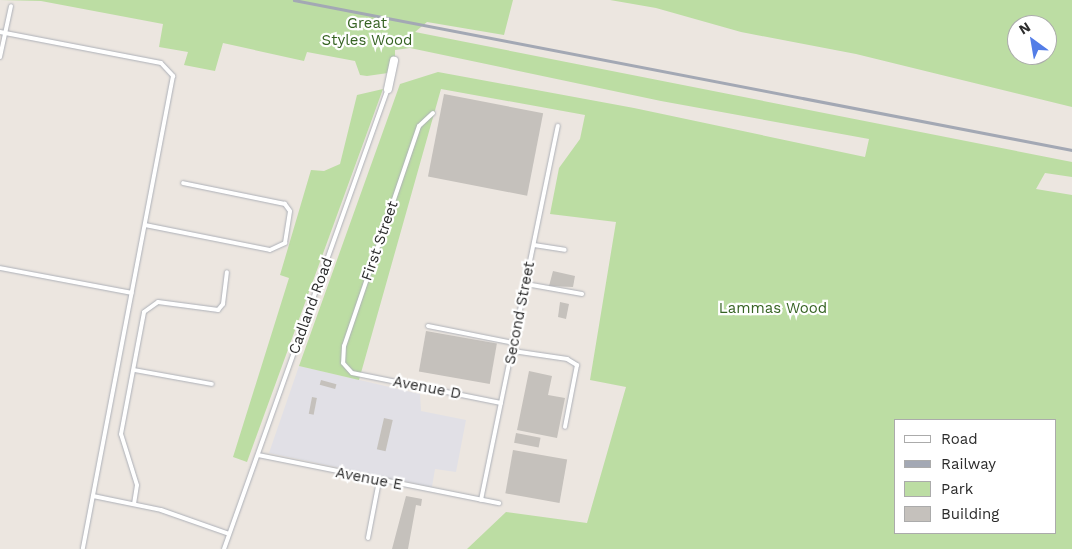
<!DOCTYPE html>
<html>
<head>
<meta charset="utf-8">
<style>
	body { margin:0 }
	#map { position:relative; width:1072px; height:549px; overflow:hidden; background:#ece6e0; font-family:"Work Sans",sans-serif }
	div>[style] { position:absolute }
	.industrial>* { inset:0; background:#e1e0e6 }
	.green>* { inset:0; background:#bcdda3 }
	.building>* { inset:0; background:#c5c1bc; transform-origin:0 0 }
	.roads { filter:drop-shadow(0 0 1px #adb0b7) drop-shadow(0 0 1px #adb0b7) }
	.lane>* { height:4px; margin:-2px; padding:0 2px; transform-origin:2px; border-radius:2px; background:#fff }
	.street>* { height:8px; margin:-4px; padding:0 4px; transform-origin:4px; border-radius:4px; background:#fff }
	.rail>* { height:2.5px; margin:-1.25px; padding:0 1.25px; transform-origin:1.25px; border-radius:1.25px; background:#a3a8b4 }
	span { translate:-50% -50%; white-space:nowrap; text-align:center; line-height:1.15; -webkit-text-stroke:4.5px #fff; paint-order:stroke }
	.park-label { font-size:15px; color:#366323 }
	.street-label { font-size:15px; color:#2c2c2c }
	.legend { position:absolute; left:894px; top:419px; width:162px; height:115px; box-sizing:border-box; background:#fff; border:1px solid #ababab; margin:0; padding:6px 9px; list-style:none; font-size:15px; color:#2c2c2c }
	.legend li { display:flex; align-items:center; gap:10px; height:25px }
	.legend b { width:25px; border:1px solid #ababab }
	.north { position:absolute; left:1007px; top:15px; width:50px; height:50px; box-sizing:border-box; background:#fff; border:1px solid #ababab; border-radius:50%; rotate:328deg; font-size:14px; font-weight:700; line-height:20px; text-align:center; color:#2c2c2c }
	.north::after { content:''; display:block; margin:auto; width:18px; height:22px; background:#537de7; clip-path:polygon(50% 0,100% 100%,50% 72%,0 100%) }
</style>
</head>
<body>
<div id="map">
	<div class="industrial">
		<div style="clip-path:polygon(299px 366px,420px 394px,421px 411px,466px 420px,456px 472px,435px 469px,432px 487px,269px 453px)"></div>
	</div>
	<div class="green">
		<div style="clip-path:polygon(evenodd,0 0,513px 0,504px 35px,427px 22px,415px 32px,1072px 162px,1072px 177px,1045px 173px,1036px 189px,1072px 195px,1072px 549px,467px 549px,506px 512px,587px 523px,626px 387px,590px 380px,616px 222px,550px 214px,559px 168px,580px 139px,585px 115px,441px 89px,359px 380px,299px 366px,400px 84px,438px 72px,634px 108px,865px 157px,869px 139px,661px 101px,410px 48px,395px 50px,395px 72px,367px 76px,360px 75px,355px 61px,307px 52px,304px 61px,223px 43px,215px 71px,184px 65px,188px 52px,159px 47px,163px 24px,41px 1px,0 0,896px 420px,1056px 420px,1056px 533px,896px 533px,896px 420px)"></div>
		<div style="clip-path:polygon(evenodd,610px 0,1072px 0,1072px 107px,856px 54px,741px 32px,656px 8px,610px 0,1017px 25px,1047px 25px,1047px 55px,1017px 55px,1017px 25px)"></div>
		<div style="clip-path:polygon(383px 89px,247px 462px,233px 457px,289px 278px,280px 275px,311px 170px,324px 171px,340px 164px,357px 95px)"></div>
	</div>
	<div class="building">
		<div style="left:444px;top:94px;width:101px;height:84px;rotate:11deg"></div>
		<div style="clip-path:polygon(553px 271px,575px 276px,573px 287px,549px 286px)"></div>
		<div style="clip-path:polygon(560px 302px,569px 304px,566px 319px,558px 317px)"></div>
		<div style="left:426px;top:331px;width:72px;height:41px;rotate:10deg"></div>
		<div style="clip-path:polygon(529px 371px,552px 376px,548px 395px,565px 398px,557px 438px,517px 430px)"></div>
		<div style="left:321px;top:380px;width:16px;height:5px;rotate:15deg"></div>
		<div style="left:312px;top:397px;width:5px;height:17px;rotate:11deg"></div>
		<div style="left:384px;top:418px;width:9px;height:32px;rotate:13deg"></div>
		<div style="left:516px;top:433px;width:25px;height:10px;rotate:11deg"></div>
		<div style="left:513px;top:450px;width:55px;height:44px;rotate:10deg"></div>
		<div style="clip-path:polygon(406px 496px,422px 499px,421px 506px,416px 505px,408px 549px,392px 549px)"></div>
	</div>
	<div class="roads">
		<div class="lane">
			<div style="left:0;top:32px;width:164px;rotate:10.9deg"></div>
			<div style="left:161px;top:63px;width:18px;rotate:47deg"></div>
			<div style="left:173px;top:76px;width:481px;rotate:100.8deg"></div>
			<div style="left:0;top:57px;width:52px;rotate:-77.8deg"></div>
			<div style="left:433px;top:113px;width:19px;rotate:137deg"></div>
			<div style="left:419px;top:126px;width:232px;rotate:108.8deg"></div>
			<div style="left:344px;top:346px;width:17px;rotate:93deg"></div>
			<div style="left:343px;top:363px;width:13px;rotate:48deg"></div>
			<div style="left:352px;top:373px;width:152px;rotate:11.4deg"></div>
			<div style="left:145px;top:225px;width:127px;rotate:11.3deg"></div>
			<div style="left:270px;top:250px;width:17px;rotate:-25deg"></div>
			<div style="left:285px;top:243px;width:32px;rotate:-81deg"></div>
			<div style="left:290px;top:211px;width:9px;rotate:-126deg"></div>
			<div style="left:285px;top:204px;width:104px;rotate:-168.4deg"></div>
			<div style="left:534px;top:245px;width:31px;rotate:9deg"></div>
			<div style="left:0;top:268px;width:134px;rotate:10.7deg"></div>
			<div style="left:526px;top:284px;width:57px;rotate:10.1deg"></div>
			<div style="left:428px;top:326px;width:88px;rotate:11.2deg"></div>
			<div style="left:513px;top:351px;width:55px;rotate:8.4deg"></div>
			<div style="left:567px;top:359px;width:12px;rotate:31deg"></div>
			<div style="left:577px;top:365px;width:63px;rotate:101deg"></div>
			<div style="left:134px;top:370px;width:79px;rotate:10.2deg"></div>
			<div style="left:258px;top:455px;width:246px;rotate:11.3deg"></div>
			<div style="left:93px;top:496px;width:69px;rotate:11.6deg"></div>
			<div style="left:161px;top:510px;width:72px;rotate:19.4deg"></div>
			<div style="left:481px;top:500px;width:382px;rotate:-78.4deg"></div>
			<div style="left:134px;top:504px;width:19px;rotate:-81deg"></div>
			<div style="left:137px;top:485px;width:53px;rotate:-107.4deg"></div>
			<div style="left:121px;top:434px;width:124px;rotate:-79.3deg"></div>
			<div style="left:144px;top:312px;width:17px;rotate:-36deg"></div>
			<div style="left:158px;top:302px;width:61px;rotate:7.6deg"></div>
			<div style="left:218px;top:310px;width:8px;rotate:-50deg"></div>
			<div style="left:223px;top:304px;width:32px;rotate:-83deg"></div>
			<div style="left:368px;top:538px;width:58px;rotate:-79.1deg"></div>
			<div style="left:224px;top:549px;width:488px;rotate:-70.4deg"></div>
		</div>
		<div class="street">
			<div style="left:388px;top:89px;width:29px;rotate:-78deg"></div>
		</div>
	</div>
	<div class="rail">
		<div style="left:294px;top:0;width:792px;rotate:10.91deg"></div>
	</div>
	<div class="park-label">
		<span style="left:367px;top:32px">Great<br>Styles Wood</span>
		<span style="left:773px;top:309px">Lammas Wood</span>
	</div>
	<div class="street-label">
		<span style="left:380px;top:241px;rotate:-71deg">First Street</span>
		<span style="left:311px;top:306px;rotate:-70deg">Cadland Road</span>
		<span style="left:520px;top:313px;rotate:-79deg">Second Street</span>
		<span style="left:427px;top:388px;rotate:11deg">Avenue D</span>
		<span style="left:369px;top:479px;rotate:11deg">Avenue E</span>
	</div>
	<ul class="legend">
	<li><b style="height:6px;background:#fff"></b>Road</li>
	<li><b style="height:6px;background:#a3a8b4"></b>Railway</li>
	<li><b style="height:14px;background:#bcdda3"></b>Park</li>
	<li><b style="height:14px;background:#c5c1bc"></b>Building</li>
	</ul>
	<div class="north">N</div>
</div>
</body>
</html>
